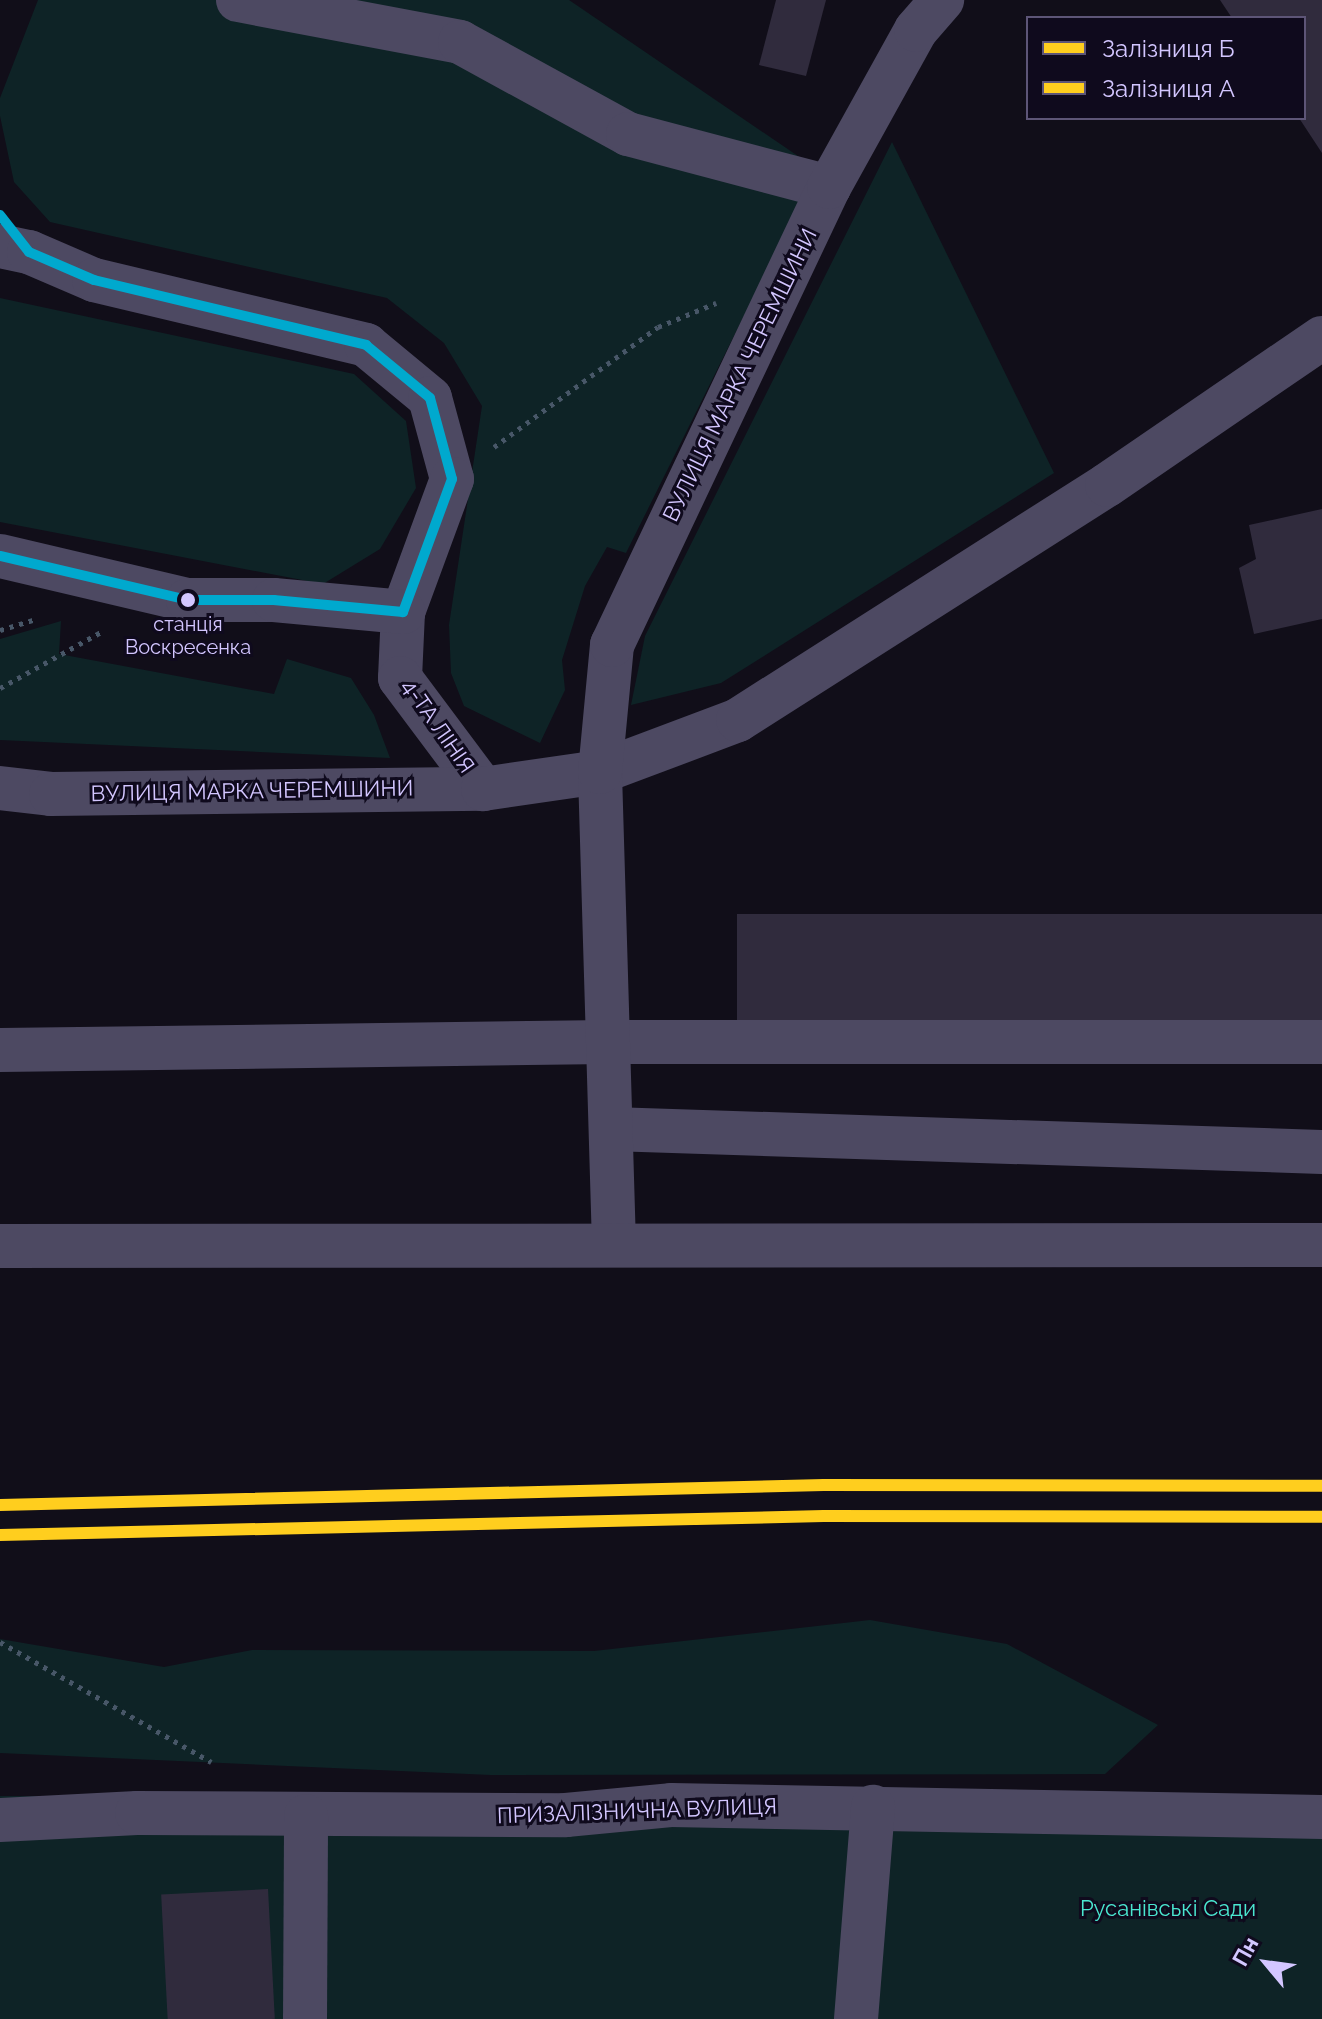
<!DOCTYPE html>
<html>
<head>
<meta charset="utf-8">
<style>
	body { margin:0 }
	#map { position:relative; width:1322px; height:2019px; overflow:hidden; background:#110e19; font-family:Raleway,sans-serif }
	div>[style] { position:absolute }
	.green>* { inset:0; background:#0e2326; transform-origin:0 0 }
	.building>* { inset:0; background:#302b3d; transform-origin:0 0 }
	.path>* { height:5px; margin-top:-2.5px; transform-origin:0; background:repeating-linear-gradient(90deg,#485768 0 4px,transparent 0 10px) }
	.minor>* { height:44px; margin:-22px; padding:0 22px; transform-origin:22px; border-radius:22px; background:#4d4962 }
	.bus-1>* { height:10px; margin:-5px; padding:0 5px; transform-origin:5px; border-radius:5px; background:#00a9ce }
	.rail-1>* { height:12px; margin:-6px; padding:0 6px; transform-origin:6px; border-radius:6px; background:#ffce1e }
	.rail-2>* { height:12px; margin:-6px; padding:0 6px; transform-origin:6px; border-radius:6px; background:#ffce1e }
	.dots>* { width:22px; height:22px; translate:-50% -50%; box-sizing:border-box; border:4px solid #0f0a1d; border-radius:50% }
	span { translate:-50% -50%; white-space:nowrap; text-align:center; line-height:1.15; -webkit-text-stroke:6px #0f0a1d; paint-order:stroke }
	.bus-label { font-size:20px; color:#d3c6ff }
	.street-label { font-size:22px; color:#d3c6ff }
	.park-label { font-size:22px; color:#4ae7d0 }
	.legend { position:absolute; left:1026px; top:16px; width:280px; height:104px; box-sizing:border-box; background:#0f0a1d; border:2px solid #5d5577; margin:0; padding:10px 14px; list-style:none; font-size:24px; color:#d3c6ff }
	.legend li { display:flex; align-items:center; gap:16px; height:40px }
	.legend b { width:40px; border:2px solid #5d5577 }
	.north { position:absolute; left:1226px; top:1923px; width:80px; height:80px; -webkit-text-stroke:6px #0f0a1d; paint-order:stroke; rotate:299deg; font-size:22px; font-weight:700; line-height:32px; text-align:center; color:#d3c6ff }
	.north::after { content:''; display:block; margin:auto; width:28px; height:36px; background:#d3c6ff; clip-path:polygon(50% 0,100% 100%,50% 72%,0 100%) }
</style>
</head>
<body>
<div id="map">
	<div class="green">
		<div style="clip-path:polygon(38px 0,569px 0,817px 169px,626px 553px,607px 547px,585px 586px,562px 660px,565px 690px,540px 743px,464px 706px,451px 673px,449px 625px,482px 406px,444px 343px,387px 298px,50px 222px,14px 182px,0 116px,0 98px)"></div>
		<div style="clip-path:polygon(892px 142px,1054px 473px,721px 683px,631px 705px,645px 636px)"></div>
		<div style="clip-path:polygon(0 298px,354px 374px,406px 421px,416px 488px,380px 549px,323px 584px,0 522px)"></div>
		<div style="clip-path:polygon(61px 621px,59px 654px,274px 694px,287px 659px,351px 678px,374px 715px,390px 758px,0 740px,0 639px)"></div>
		<div style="clip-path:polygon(870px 1620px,1007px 1644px,1158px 1725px,1105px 1774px,491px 1775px,0 1753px,0 1639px,164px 1667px,252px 1650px,594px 1651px)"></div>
		<div style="left:1322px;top:1796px;width:223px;height:1322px;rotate:90deg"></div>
	</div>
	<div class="building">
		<div style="clip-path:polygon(776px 0,826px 0,806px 76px,759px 65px)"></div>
		<div style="clip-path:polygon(1220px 0,1322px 0,1322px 153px,1299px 118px,1304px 118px,1304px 18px,1232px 18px)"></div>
		<div style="clip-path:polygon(1322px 509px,1322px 619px,1254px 634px,1239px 568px,1256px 559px,1249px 525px)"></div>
		<div style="left:1322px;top:914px;width:107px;height:585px;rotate:90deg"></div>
		<div style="left:268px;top:1889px;width:130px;height:107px;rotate:87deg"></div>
	</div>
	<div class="path">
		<div style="left:494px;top:447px;width:203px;rotate:-36.2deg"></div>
		<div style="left:658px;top:327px;width:63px;rotate:-22.5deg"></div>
		<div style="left:0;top:630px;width:39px;rotate:-17deg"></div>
		<div style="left:0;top:688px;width:115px;rotate:-29deg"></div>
		<div style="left:0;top:1642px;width:243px;rotate:29.6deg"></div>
	</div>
	<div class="minor">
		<div style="left:238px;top:0;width:226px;rotate:10.7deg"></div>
		<div style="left:460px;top:42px;width:192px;rotate:28.7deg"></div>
		<div style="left:628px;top:134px;width:208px;rotate:14.8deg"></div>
		<div style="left:0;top:246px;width:30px;rotate:12deg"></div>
		<div style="left:29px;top:252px;width:71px;rotate:23.3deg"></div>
		<div style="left:94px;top:280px;width:280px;rotate:13.4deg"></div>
		<div style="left:366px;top:345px;width:83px;rotate:39.6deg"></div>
		<div style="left:430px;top:398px;width:84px;rotate:74.8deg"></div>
		<div style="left:452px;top:479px;width:142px;rotate:110.2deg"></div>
		<div style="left:403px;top:612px;width:66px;rotate:92.6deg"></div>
		<div style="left:400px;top:678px;width:139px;rotate:53.2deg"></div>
		<div style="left:0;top:556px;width:193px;rotate:13.2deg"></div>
		<div style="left:188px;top:600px;width:86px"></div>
		<div style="left:274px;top:600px;width:130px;rotate:5.3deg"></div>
		<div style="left:0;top:788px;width:51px;rotate:6.7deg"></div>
		<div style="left:51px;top:794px;width:432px;rotate:-0.7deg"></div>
		<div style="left:483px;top:789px;width:118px;rotate:-8.3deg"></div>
		<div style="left:600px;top:772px;width:147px;rotate:-20.6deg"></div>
		<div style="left:738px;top:720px;width:437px;rotate:-32.5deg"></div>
		<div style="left:1107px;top:485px;width:260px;rotate:-34.4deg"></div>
		<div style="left:0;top:1050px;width:608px;rotate:-0.75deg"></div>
		<div style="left:608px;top:1042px;width:714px"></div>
		<div style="left:611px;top:1129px;width:711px;rotate:1.85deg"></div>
		<div style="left:614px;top:1245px;width:473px;rotate:-91.7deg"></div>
		<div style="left:600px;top:772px;width:128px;rotate:-84.6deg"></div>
		<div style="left:612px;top:645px;width:507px;rotate:-64.65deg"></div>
		<div style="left:829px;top:187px;width:179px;rotate:-61deg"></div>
		<div style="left:916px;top:30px;width:40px;rotate:-49deg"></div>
		<div style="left:0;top:1246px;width:1322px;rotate:-0.04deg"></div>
		<div style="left:0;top:1820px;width:137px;rotate:-2.9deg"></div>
		<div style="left:137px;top:1813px;width:429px;rotate:0.3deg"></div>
		<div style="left:566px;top:1815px;width:105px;rotate:-5.4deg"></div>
		<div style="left:671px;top:1805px;width:651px;rotate:1.06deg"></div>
		<div style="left:305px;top:2019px;width:203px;rotate:-89.7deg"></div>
		<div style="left:856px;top:2019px;width:213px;rotate:-85.4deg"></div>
	</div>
	<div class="bus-1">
		<div style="left:0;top:215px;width:47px;rotate:51.9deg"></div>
		<div style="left:29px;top:252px;width:71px;rotate:23.3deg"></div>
		<div style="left:94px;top:280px;width:280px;rotate:13.4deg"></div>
		<div style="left:366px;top:345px;width:83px;rotate:39.6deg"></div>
		<div style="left:430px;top:398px;width:84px;rotate:74.8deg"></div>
		<div style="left:452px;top:479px;width:142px;rotate:110.2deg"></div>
		<div style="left:403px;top:612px;width:130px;rotate:-174.7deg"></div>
		<div style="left:274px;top:600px;width:86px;rotate:180deg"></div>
		<div style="left:188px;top:600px;width:193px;rotate:-166.8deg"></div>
	</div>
	<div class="rail-1">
		<div style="left:0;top:1505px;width:824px;rotate:-1.39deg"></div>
		<div style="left:824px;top:1485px;width:498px;rotate:0.1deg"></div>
	</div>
	<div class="rail-2">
		<div style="left:0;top:1535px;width:824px;rotate:-1.32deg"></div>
		<div style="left:824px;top:1516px;width:498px;rotate:0.1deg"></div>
	</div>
	<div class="dots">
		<div style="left:188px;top:600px;background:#d3c6ff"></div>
	</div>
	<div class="bus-label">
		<span style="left:188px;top:636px">станція<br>Воскресенка</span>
	</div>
	<div class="street-label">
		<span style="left:740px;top:375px;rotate:-64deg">ВУЛИЦЯ МАРКА ЧЕРЕМШИНИ</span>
		<span style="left:438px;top:726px;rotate:55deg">4-ТА ЛІНІЯ</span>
		<span style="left:252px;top:791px;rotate:-1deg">ВУЛИЦЯ МАРКА ЧЕРЕМШИНИ</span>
		<span style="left:637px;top:1811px;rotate:-2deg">ПРИЗАЛІЗНИЧНА ВУЛИЦЯ</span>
	</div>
	<div class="park-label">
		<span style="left:1168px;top:1909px">Русанівські Сади</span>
	</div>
	<ul class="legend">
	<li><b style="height:10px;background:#ffce1e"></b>Залізниця Б</li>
	<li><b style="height:10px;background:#ffce1e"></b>Залізниця A</li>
	</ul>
	<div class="north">Пн</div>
</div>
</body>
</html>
